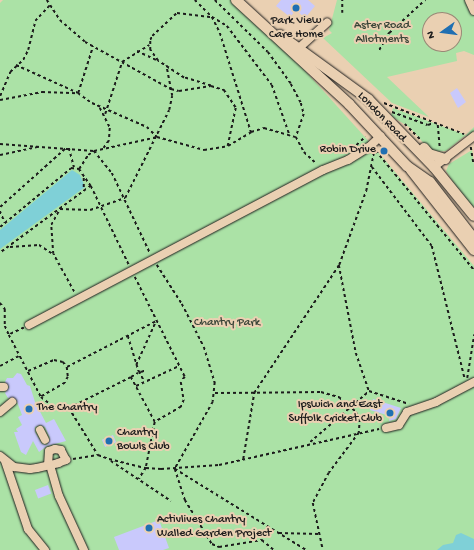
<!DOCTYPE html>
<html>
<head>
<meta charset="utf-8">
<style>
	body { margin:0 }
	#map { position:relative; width:474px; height:550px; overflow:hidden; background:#ead0b2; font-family:"Gochi Hand",sans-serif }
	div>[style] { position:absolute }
	.green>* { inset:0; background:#abe2a6 }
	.water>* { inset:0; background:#7fd0d7 }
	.building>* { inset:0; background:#c9c9fc; transform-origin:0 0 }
	.path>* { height:1.5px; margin-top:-0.75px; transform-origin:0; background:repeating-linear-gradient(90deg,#1c1c1c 0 3px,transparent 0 6px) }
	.roads { filter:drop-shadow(0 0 1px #1c1c1c) drop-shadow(0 0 1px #1c1c1c) }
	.minor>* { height:8px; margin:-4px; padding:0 4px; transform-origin:4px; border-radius:4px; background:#ead0b2 }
	.major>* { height:10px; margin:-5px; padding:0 5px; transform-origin:5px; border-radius:5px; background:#ead0b2 }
	.dots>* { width:11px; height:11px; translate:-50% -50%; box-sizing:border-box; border:2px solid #ead0b2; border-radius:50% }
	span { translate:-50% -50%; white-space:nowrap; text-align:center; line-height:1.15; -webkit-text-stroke:4px #ead0b2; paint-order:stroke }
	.poi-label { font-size:12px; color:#1c1c1c }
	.right { translate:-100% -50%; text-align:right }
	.left { translate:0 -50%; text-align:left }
	.park-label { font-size:12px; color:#394438 }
	.street-label { font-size:12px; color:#1c1c1c }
	.north { position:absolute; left:422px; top:12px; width:40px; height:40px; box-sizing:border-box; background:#ead0b2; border:1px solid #988876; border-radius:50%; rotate:256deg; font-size:11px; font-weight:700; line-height:16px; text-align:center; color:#1c1c1c }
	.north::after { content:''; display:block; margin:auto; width:14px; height:18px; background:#1f6fb2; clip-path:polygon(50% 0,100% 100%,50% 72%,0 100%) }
</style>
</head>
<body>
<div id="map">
	<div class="green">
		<div style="clip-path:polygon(3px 0,236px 0,261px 22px,374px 147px,474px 266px,474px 550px,0 550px,0 3px)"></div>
		<div style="clip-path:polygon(evenodd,337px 0,474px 0,474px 55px,464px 51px,456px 53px,457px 61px,387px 77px,429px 117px,392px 103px,323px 38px,332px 33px,329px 30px,337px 0,430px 20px,454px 20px,454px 44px,430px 44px,430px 20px)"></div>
		<div style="clip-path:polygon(393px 108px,466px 135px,474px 127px,474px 136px,470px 139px,466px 135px,446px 151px,435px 152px,429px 149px,409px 127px,391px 116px)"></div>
		<div style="clip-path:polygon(472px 150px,474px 165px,474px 215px,446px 171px,449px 164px)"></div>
	</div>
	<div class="water">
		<div style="clip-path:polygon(72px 170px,80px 175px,85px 187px,0 249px,0 230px)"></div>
		<div style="clip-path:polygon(461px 533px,474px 539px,474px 550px,437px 550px,443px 545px,453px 543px,456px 535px)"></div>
	</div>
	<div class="building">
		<div style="clip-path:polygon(281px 0,308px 0,315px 6px,305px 18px,296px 10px,290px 17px,276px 6px)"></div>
		<div style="clip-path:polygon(457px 88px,466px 102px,458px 108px,450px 93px)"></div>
		<div style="clip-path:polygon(evenodd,17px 373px,21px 374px,27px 385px,30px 386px,35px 402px,46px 423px,54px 419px,66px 441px,47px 446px,39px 452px,33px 441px,26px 455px,21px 452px,14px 432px,18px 432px,16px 429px,22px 425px,18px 417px,22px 415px,16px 399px,8px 398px,5px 393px,9px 387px,5px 382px,7px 378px,13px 378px,17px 373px,40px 425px,45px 427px,50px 438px,47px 445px,42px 444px,35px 432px,35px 427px,40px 425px)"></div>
		<div style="clip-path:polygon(373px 399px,401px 408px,396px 419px,389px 421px,390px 416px,370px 410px)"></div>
		<div style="left:113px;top:435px;width:8px;height:12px;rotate:67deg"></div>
		<div style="left:48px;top:485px;width:9px;height:14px;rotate:69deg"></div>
		<div style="clip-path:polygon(159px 520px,169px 548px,163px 550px,119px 550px,114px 537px)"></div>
	</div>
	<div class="path">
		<div style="left:47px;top:0;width:24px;rotate:57deg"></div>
		<div style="left:60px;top:20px;width:33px;rotate:41deg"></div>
		<div style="left:85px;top:42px;width:98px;rotate:28.7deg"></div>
		<div style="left:171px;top:89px;width:8px;rotate:14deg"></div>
		<div style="left:179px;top:91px;width:32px;rotate:-9deg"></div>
		<div style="left:211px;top:86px;width:14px;rotate:17deg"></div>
		<div style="left:224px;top:90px;width:22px;rotate:56deg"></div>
		<div style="left:236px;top:108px;width:39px;rotate:102deg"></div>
		<div style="left:195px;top:0;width:24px;rotate:45deg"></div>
		<div style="left:212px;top:17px;width:18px;rotate:63deg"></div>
		<div style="left:220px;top:33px;width:104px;rotate:72.6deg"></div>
		<div style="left:215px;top:0;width:74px;rotate:44.5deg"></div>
		<div style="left:268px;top:52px;width:39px;rotate:54deg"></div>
		<div style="left:291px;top:84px;width:21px;rotate:62deg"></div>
		<div style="left:301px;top:103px;width:11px;rotate:75deg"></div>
		<div style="left:304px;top:114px;width:24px;rotate:109deg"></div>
		<div style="left:296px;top:137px;width:17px;rotate:62deg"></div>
		<div style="left:304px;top:152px;width:18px;rotate:43deg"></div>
		<div style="left:342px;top:13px;width:13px;rotate:-90deg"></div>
		<div style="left:379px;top:50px;width:20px;rotate:-60deg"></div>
		<div style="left:389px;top:33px;width:49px;rotate:-42.5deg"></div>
		<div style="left:137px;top:51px;width:21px;rotate:25deg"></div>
		<div style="left:16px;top:65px;width:68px;rotate:24.3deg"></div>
		<div style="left:78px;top:93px;width:49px;rotate:-72.3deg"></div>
		<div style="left:211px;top:86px;width:28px;rotate:-163deg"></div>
		<div style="left:184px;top:78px;width:31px;rotate:-147deg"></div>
		<div style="left:158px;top:61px;width:14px;rotate:-126deg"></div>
		<div style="left:150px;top:50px;width:10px;rotate:-90deg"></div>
		<div style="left:150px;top:40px;width:4px;rotate:-63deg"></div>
		<div style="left:152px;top:36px;width:34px;rotate:-43deg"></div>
		<div style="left:177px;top:13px;width:35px;rotate:7deg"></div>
		<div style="left:212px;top:17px;width:17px;rotate:31deg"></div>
		<div style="left:227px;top:26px;width:74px;rotate:52.7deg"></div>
		<div style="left:272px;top:85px;width:54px;rotate:70.6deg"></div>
		<div style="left:0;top:96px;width:26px;rotate:-67deg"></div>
		<div style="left:10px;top:72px;width:18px;rotate:-43deg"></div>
		<div style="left:23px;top:60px;width:11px;rotate:-63deg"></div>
		<div style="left:28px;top:50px;width:30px;rotate:-76deg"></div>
		<div style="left:35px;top:21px;width:21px;rotate:-47deg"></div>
		<div style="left:0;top:100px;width:43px;rotate:-10.8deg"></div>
		<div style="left:42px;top:92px;width:36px;rotate:2deg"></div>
		<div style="left:78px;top:93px;width:17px;rotate:36deg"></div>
		<div style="left:92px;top:103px;width:60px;rotate:23.6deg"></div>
		<div style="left:147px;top:127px;width:14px;rotate:45deg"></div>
		<div style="left:384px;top:103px;width:86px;rotate:21.2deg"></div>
		<div style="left:100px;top:108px;width:22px;rotate:63deg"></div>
		<div style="left:110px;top:128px;width:13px;rotate:94deg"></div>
		<div style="left:109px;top:141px;width:9px;rotate:126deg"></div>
		<div style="left:392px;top:112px;width:38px;rotate:20deg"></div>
		<div style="left:428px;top:125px;width:5px;rotate:-22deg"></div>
		<div style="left:105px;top:114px;width:55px;rotate:-71.9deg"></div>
		<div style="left:122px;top:62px;width:32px;rotate:-32deg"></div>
		<div style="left:405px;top:124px;width:23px;rotate:45deg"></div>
		<div style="left:438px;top:125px;width:24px;rotate:85deg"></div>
		<div style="left:0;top:144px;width:94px;rotate:4.3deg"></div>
		<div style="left:94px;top:151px;width:28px;rotate:51deg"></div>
		<div style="left:112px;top:173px;width:89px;rotate:64.6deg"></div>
		<div style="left:471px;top:147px;width:18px;rotate:81deg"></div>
		<div style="left:69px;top:148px;width:20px;rotate:75deg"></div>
		<div style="left:352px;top:149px;width:18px;rotate:-43deg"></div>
		<div style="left:376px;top:151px;width:154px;rotate:50.5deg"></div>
		<div style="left:0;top:155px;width:39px;rotate:-12deg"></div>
		<div style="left:372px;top:167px;width:99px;rotate:52.8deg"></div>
		<div style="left:432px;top:246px;width:137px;rotate:76.1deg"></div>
		<div style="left:79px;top:169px;width:17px;rotate:-57deg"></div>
		<div style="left:88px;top:155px;width:7px;rotate:-34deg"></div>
		<div style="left:94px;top:151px;width:65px;rotate:-12.5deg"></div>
		<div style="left:157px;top:137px;width:49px;rotate:15.5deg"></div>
		<div style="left:204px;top:150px;width:24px;rotate:-9deg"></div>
		<div style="left:228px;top:146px;width:27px;rotate:-31deg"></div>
		<div style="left:251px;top:132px;width:14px;rotate:-17deg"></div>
		<div style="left:264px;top:128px;width:33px;rotate:16deg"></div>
		<div style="left:84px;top:178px;width:12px;rotate:90deg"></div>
		<div style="left:91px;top:186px;width:88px;rotate:64.3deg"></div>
		<div style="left:0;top:207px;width:89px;rotate:-41.8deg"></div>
		<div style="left:0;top:211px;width:13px;rotate:67deg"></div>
		<div style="left:0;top:227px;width:92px;rotate:-39.7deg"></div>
		<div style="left:71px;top:168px;width:8px;rotate:7deg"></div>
		<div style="left:79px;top:169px;width:21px;rotate:55deg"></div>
		<div style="left:91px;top:186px;width:113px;rotate:143.6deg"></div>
		<div style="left:10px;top:247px;width:29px;rotate:-4deg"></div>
		<div style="left:39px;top:245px;width:17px;rotate:33deg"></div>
		<div style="left:157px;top:265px;width:46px;rotate:57.3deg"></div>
		<div style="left:182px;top:304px;width:48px;rotate:62.9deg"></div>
		<div style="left:204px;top:347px;width:37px;rotate:73deg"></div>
		<div style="left:215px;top:382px;width:20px;rotate:96deg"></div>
		<div style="left:213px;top:402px;width:77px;rotate:119.6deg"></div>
		<div style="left:339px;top:265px;width:90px;rotate:79.1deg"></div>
		<div style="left:356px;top:353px;width:40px;rotate:71.1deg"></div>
		<div style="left:135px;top:277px;width:112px;rotate:63.4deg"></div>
		<div style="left:185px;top:377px;width:6px;rotate:129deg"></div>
		<div style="left:181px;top:382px;width:18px;rotate:81deg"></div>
		<div style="left:184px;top:400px;width:8px;rotate:113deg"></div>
		<div style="left:181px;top:407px;width:30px;rotate:150deg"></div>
		<div style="left:74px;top:292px;width:43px;rotate:-118.9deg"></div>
		<div style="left:53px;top:254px;width:29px;rotate:-94deg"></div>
		<div style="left:51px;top:225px;width:18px;rotate:-61deg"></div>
		<div style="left:60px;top:209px;width:30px;rotate:2deg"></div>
		<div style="left:90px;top:210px;width:37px;rotate:-19deg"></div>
		<div style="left:125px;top:198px;width:98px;rotate:-63.4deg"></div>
		<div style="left:169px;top:110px;width:14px;rotate:-78deg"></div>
		<div style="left:172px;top:96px;width:31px;rotate:-101deg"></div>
		<div style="left:0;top:303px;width:8px;rotate:50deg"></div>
		<div style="left:5px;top:309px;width:17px;rotate:90deg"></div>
		<div style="left:5px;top:326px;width:10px;rotate:66deg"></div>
		<div style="left:24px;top:328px;width:17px;rotate:155deg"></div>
		<div style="left:9px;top:335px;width:70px;rotate:62.7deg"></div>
		<div style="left:41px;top:397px;width:16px;rotate:38deg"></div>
		<div style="left:54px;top:407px;width:15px;rotate:4deg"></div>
		<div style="left:69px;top:408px;width:55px;rotate:58.3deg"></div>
		<div style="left:98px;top:455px;width:12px;rotate:20deg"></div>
		<div style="left:109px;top:459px;width:38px;rotate:14deg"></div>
		<div style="left:146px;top:468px;width:15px;rotate:4deg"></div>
		<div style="left:161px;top:469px;width:58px;rotate:-3.9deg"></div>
		<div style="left:219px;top:465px;width:164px;rotate:-12.7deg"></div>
		<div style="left:128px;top:336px;width:37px;rotate:73deg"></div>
		<div style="left:136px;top:365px;width:48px;rotate:-65.6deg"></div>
		<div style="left:0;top:366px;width:21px;rotate:-28deg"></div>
		<div style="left:67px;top:367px;width:100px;rotate:-27.3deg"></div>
		<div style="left:28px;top:371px;width:28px;rotate:-23deg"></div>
		<div style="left:54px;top:360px;width:9px;rotate:13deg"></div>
		<div style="left:63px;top:362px;width:6px;rotate:51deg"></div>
		<div style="left:67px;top:367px;width:10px;rotate:84deg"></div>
		<div style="left:68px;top:377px;width:7px;rotate:117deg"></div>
		<div style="left:65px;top:383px;width:28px;rotate:150deg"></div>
		<div style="left:141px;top:372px;width:5px;rotate:-22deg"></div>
		<div style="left:140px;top:374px;width:3px;rotate:-108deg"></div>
		<div style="left:139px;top:371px;width:11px;rotate:63deg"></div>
		<div style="left:131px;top:377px;width:8px;rotate:-30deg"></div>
		<div style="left:467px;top:378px;width:44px;rotate:-80.8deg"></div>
		<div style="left:136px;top:386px;width:47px;rotate:-24.9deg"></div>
		<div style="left:215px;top:393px;width:106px;rotate:-0.5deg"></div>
		<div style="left:321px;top:392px;width:19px;rotate:16deg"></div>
		<div style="left:339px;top:397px;width:23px;rotate:41deg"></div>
		<div style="left:356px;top:412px;width:8px;rotate:60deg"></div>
		<div style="left:360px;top:419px;width:14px;rotate:94deg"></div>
		<div style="left:359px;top:433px;width:50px;rotate:126.9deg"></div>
		<div style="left:329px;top:473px;width:34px;rotate:118deg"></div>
		<div style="left:313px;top:503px;width:48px;rotate:78deg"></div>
		<div style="left:69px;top:408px;width:69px;rotate:-26.6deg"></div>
		<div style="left:131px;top:377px;width:51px;rotate:61.9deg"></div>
		<div style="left:155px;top:422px;width:47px;rotate:101.1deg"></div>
		<div style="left:146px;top:468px;width:13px;rotate:122deg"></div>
		<div style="left:310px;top:442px;width:78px;rotate:-40.8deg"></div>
		<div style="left:369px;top:391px;width:42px;rotate:18deg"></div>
		<div style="left:73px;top:459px;width:25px;rotate:-9deg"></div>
		<div style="left:243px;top:459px;width:67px;rotate:-80.5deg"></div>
		<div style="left:254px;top:393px;width:154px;rotate:-56.4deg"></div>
		<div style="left:339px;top:265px;width:79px;rotate:-70deg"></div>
		<div style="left:366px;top:191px;width:41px;rotate:-78.7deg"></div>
		<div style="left:111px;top:461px;width:72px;rotate:33.7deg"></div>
		<div style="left:175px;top:469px;width:154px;rotate:31.7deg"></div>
		<div style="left:175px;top:469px;width:33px;rotate:72deg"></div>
		<div style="left:185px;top:500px;width:52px;rotate:58.5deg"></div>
		<div style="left:212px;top:544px;width:8px;rotate:23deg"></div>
		<div style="left:219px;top:547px;width:44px;rotate:-9.2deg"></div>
		<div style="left:262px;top:540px;width:16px;rotate:40deg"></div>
		<div style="left:279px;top:533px;width:40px;rotate:1.4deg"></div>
	</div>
	<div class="roads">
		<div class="minor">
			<div style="left:469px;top:0;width:12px;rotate:66deg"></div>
			<div style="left:299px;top:48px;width:38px;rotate:-42deg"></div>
			<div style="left:434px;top:167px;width:51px;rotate:-37.8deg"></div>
			<div style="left:29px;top:325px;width:332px;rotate:-27.8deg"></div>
			<div style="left:323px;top:170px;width:27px;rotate:-22deg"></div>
			<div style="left:348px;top:160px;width:25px;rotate:-32deg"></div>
			<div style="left:369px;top:147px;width:16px;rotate:-43deg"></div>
			<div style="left:0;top:387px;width:4px"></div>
			<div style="left:0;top:412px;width:16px;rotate:-40deg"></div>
			<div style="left:386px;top:428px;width:13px;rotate:-13deg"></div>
			<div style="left:399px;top:425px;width:15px;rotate:-58deg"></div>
			<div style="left:407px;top:412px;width:31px;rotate:-19deg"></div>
			<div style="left:436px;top:402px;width:43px;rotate:-27.8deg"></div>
			<div style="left:40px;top:430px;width:11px;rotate:63deg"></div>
			<div style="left:0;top:456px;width:18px;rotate:38deg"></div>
			<div style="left:14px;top:467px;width:16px;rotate:7deg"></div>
			<div style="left:30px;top:469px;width:7px;rotate:-8deg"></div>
			<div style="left:37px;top:468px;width:22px;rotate:-13deg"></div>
			<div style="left:58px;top:463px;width:9px;rotate:-21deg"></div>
			<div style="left:66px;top:460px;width:11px;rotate:-117deg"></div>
			<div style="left:61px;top:450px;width:6px;rotate:-171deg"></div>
			<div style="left:55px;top:449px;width:6px;rotate:162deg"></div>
			<div style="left:49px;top:451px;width:14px;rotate:94deg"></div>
			<div style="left:5px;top:461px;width:72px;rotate:71.3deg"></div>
			<div style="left:28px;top:529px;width:27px;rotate:51deg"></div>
			<div style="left:50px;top:465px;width:32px;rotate:74deg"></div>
			<div style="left:59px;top:496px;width:60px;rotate:65.2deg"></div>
		</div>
		<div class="major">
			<div style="left:236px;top:0;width:154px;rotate:42.6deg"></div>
			<div style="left:349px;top:104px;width:85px;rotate:46.9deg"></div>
			<div style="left:407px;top:166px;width:28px;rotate:35deg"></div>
			<div style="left:430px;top:182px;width:72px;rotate:52.3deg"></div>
			<div style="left:280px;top:35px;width:109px;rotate:36deg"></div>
			<div style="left:368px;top:99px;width:95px;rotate:45.9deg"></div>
			<div style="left:434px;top:167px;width:63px;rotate:50.8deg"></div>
			<div style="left:424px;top:148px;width:8px;rotate:50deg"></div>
			<div style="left:429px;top:154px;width:17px;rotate:17deg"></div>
			<div style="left:411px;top:170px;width:102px;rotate:51.8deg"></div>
		</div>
	</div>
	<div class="dots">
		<div style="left:296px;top:8px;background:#1f6fb2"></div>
		<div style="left:384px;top:151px;background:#1f6fb2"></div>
		<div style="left:29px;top:409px;background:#1f6fb2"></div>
		<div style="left:390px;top:413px;background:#1f6fb2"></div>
		<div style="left:109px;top:441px;background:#1f6fb2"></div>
		<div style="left:149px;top:528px;background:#1f6fb2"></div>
	</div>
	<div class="poi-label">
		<span style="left:296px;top:29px">Park View<br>Care Home</span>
		<span class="right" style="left:376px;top:151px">Robin Drive</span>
		<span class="right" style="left:382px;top:413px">Ipswich and East<br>Suffolk Cricket Club</span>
		<span class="left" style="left:37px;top:409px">The Chantry</span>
		<span class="left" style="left:117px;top:441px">Chantry<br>Bowls Club</span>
		<span class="left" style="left:157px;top:528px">Activlives Chantry<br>Walled Garden Project</span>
	</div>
	<div class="park-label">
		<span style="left:382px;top:34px">Aster Road<br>Allotments</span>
		<span style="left:227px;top:324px">Chantry Park</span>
	</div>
	<div class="street-label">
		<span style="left:381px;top:118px;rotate:46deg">London Road</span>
	</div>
	<div class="north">N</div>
</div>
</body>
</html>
